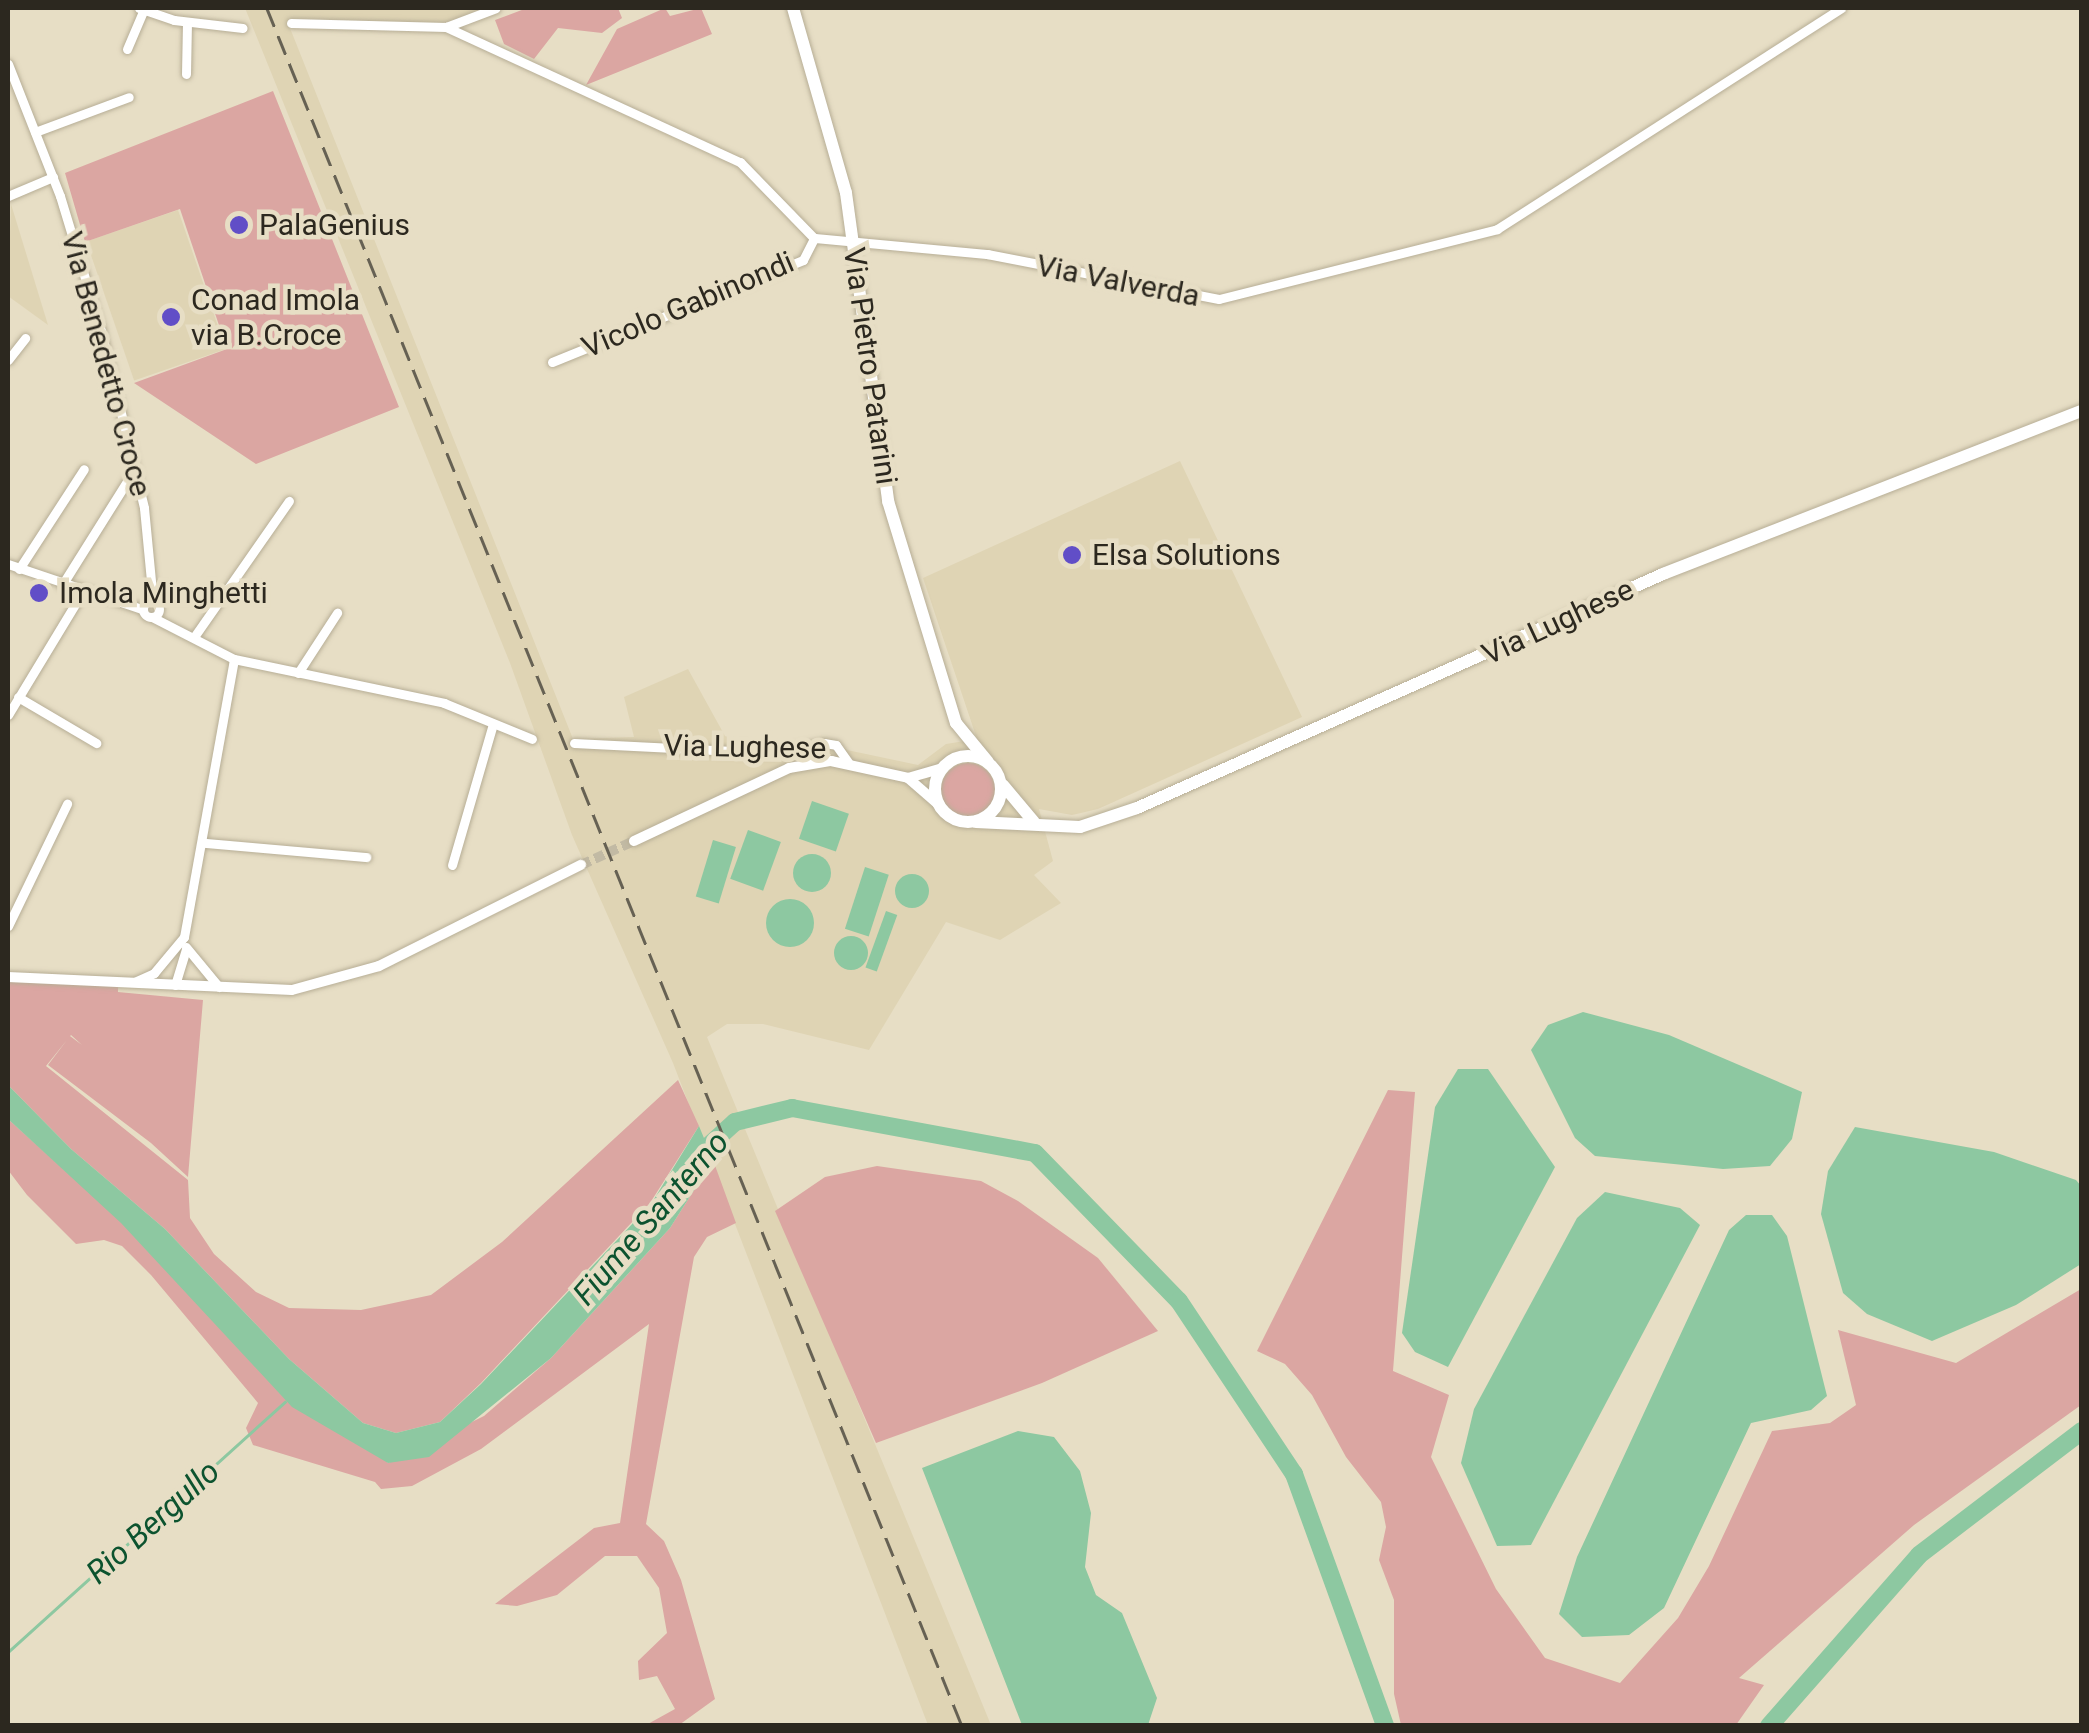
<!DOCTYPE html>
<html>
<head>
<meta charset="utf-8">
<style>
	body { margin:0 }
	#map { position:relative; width:2089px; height:1733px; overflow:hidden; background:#e7dec5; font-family:Roboto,sans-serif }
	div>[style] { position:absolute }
	.built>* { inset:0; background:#dfd4b4; transform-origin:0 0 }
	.green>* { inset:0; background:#dba6a2 }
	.round { border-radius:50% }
	.water>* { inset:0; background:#8dc8a1; transform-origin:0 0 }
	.stream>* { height:2.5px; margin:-1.25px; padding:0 1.25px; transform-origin:1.25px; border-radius:1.25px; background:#8dc8a1 }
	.river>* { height:18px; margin:-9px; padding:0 9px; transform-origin:9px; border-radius:9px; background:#8dc8a1 }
	.tertiary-tunnel>* { height:10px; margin-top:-5px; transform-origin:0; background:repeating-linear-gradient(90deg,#c2baa4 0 10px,transparent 0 15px) }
	.roads { filter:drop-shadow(0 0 2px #b7ae96) drop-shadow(0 0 2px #b7ae96) }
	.minor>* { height:9px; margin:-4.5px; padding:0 4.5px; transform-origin:4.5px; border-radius:4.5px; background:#fff }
	.minor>.ring { margin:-4.5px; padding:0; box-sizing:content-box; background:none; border:9px solid #fff; border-radius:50% }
	.tertiary>* { height:10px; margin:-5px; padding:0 5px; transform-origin:5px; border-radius:5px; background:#fff }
	.secondary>* { height:12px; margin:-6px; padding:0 6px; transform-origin:6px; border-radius:6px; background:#fff }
	.secondary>.ring { margin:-6px; padding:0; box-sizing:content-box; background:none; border:12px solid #fff; border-radius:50% }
	.rail>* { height:2.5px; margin-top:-1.25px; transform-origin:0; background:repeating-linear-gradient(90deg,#666153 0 20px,transparent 0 30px) }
	.dots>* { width:28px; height:28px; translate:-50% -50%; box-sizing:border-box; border:5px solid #e7dec5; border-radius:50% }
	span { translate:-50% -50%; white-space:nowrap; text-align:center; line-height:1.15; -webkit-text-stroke:9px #e7dec5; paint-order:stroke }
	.poi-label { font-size:30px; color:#2c281f }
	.left { translate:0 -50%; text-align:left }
	.street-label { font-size:30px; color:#2c281f }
	.water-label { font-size:32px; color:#0c532f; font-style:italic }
	.frame { position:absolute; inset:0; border:10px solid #2c281f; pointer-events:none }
</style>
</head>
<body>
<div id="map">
	<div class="built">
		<div style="clip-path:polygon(245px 8px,484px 8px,451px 25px,288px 23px,573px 739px,634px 737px,624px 697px,688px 669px,725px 736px,757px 748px,831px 739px,847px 750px,918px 765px,946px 744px,977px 739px,923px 578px,1180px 461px,1302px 717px,1098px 809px,1072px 815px,1039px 809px,1053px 861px,1034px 875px,1061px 903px,1000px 940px,946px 922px,869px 1050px,763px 1024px,727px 1024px,707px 1037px,991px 1725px,928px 1725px,673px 1063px,572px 835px,510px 663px)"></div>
		<div style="clip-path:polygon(11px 204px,48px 325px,8px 296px)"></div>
		<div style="left:178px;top:210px;width:147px;height:97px;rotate:71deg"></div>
	</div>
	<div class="green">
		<div style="clip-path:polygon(527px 8px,618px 8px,622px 18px,602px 33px,558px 28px,534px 59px,504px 44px,495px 20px)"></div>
		<div style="clip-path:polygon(665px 8px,670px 16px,701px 8px,712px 34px,586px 85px,617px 29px)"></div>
		<div style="clip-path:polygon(273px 91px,399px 407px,256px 464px,134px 383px,227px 349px,180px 209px,85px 242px,65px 173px)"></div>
		<div class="round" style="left:941px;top:763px;width:54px;height:54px"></div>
		<div style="clip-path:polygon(8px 981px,118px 986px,118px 992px,203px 1000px,188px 1177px,151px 1143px,48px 1065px,70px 1036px,82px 1045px,71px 1035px,46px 1066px,188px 1180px,190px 1218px,214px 1254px,256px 1292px,289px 1308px,361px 1310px,431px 1295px,502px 1242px,678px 1080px,699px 1126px,650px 1203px,481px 1383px,440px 1422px,396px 1433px,363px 1423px,289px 1359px,165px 1229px,71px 1149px,8px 1085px)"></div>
		<div style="clip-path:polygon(1388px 1090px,1415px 1092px,1393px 1371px,1449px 1395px,1431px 1457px,1496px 1589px,1545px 1658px,1620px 1683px,1678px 1618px,1709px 1566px,1772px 1431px,1830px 1423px,1856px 1405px,1838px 1330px,1956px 1363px,2081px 1289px,2081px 1405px,1914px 1525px,1739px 1678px,1764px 1685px,1736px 1725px,1401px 1725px,1394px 1694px,1394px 1600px,1379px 1560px,1386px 1527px,1381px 1502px,1346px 1457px,1312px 1395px,1285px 1364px,1257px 1351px)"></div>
		<div style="clip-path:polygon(8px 1119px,388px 1463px,484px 1416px,551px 1358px,670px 1228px,713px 1160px,736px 1223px,707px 1237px,694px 1257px,646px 1524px,664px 1541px,681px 1580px,715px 1699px,679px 1725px,646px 1725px,675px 1709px,657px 1676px,639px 1680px,638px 1661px,667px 1633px,659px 1588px,637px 1556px,605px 1556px,557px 1595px,517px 1606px,495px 1604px,594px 1528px,620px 1523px,649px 1324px,481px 1449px,412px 1486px,381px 1489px,375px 1482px,253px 1445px,246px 1428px,258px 1403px,151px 1275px,122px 1246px,104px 1240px,76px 1244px,27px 1195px,8px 1170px)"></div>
		<div style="clip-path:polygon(877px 1166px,981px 1181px,1018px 1201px,1098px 1258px,1158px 1331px,1042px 1383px,876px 1443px,775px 1211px,825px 1177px)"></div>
	</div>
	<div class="water">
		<div style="left:812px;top:801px;width:39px;height:40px;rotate:19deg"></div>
		<div style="left:748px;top:830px;width:35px;height:52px;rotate:20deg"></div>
		<div style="left:713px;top:840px;width:24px;height:59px;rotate:17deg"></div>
		<div class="round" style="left:793px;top:854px;width:38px;height:38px"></div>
		<div style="left:865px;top:867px;width:25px;height:65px;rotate:18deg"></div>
		<div class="round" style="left:895px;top:874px;width:34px;height:34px"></div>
		<div class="round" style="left:766px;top:899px;width:48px;height:48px"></div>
		<div style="left:886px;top:911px;width:12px;height:60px;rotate:20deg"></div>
		<div class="round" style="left:834px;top:936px;width:34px;height:34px"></div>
		<div style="clip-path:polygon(1583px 1012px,1669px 1035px,1802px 1092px,1792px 1139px,1770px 1166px,1723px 1169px,1595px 1156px,1575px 1138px,1531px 1050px,1548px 1025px)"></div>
		<div style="clip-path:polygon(1458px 1069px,1488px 1069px,1555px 1167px,1448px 1367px,1415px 1352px,1402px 1333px,1435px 1107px)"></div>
		<div style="clip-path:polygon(8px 1085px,71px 1149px,165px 1229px,289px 1359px,363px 1423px,396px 1433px,440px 1422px,481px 1384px,651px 1204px,699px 1126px,713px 1160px,670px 1228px,551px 1358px,429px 1457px,388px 1463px,292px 1407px,121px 1223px,8px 1119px)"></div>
		<div style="clip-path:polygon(1855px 1127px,1994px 1152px,2076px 1180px,2081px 1186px,2081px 1264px,2016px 1305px,1932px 1341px,1867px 1314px,1843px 1293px,1821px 1214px,1828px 1171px)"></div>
		<div style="clip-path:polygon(1605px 1192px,1680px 1208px,1700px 1225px,1531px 1545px,1497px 1546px,1461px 1463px,1474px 1409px,1577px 1218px)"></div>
		<div style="clip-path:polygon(1746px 1215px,1772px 1215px,1787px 1236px,1827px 1396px,1811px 1410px,1751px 1423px,1664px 1608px,1629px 1635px,1582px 1637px,1559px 1614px,1577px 1557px,1729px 1230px)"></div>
		<div style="clip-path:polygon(1018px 1431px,1054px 1437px,1080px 1471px,1091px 1513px,1085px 1567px,1096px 1595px,1122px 1613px,1157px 1698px,1148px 1725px,1022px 1725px,922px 1468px)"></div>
	</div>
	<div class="stream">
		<div style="left:8px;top:1652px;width:373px;rotate:-42.1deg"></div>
	</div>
	<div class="river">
		<div style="left:692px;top:1161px;width:58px;rotate:-42.2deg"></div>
		<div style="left:735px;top:1122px;width:59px;rotate:-13.8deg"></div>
		<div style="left:792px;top:1108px;width:247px;rotate:10.5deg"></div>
		<div style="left:1035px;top:1153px;width:206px;rotate:45.8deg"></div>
		<div style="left:1179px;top:1301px;width:208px;rotate:56.4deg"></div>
		<div style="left:1294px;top:1474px;width:268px;rotate:70.1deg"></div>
		<div style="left:1769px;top:1726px;width:227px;rotate:-48.7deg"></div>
		<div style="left:1919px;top:1555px;width:205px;rotate:-37.3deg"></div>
	</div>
	<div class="tertiary-tunnel">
		<div style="left:581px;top:865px;width:58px;rotate:-24.4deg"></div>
	</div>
	<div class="roads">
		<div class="minor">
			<div style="left:139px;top:8px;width:37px;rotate:19deg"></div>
			<div style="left:174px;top:20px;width:69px;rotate:6.6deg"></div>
			<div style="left:291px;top:23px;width:155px;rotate:1.5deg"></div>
			<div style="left:446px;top:27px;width:53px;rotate:-20.8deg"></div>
			<div style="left:446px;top:27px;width:324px;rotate:24.7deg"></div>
			<div style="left:740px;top:162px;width:106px;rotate:45.8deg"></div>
			<div style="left:814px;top:238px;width:174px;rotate:5.3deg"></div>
			<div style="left:987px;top:254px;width:236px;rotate:11deg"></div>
			<div style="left:1219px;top:299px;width:287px;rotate:-14.1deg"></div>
			<div style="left:1497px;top:229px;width:409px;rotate:-32.7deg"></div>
			<div style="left:127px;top:49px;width:43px;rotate:-67deg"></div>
			<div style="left:8px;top:64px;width:142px;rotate:68.5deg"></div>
			<div style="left:60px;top:196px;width:141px;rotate:73.1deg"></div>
			<div style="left:101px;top:331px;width:182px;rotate:76.3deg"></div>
			<div style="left:144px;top:508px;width:93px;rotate:84.5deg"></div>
			<div style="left:186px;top:74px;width:52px;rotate:-88.9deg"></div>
			<div style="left:35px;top:132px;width:100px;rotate:-20.4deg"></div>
			<div style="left:8px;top:196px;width:49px;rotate:-22.9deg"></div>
			<div style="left:8px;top:360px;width:28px;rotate:-52deg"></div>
			<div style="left:552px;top:362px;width:271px;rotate:-22.1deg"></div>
			<div style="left:803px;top:260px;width:25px;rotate:-63deg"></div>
			<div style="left:8px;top:564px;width:141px;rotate:18.6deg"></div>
			<div style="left:19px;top:569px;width:119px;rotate:-57deg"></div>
			<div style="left:62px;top:585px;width:126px;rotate:-57.9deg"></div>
			<div class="ring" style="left:143px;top:601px;width:7px;height:7px"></div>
			<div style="left:152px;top:617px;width:92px;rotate:27.1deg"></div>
			<div style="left:234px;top:659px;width:215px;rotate:11.8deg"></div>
			<div style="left:444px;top:703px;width:95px;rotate:22.2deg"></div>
			<div style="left:194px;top:637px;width:166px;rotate:-55.1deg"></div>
			<div style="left:298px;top:673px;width:72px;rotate:-57deg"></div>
			<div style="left:18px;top:697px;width:91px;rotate:30.5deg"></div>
			<div style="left:8px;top:715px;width:143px;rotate:-58.8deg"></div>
			<div style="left:574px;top:743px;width:199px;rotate:2.9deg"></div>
			<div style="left:773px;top:753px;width:52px;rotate:-11.1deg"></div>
			<div style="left:824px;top:743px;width:12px;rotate:9deg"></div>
			<div style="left:836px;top:745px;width:21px;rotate:55deg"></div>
			<div style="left:205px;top:843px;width:162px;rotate:5deg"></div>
			<div style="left:452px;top:865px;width:147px;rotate:-73.8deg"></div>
			<div style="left:8px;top:926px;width:136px;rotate:-64.2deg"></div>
			<div style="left:186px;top:947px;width:52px;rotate:50.5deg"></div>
			<div style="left:134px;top:982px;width:22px;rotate:-24deg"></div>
			<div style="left:154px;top:973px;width:47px;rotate:-50.2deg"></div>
			<div style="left:184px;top:937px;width:282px;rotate:-79.8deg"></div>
			<div style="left:175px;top:985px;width:37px;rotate:-73deg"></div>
		</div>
		<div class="tertiary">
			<div style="left:908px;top:778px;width:35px;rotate:-16deg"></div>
			<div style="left:634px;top:841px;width:171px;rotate:-25.2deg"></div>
			<div style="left:789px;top:768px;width:43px;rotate:-9.5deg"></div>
			<div style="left:831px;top:761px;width:79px;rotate:12.4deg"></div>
			<div style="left:908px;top:778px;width:40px;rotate:41deg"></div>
			<div style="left:8px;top:977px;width:284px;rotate:2.6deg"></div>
			<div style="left:292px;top:990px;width:90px;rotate:-15.4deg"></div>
			<div style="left:379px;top:966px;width:226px;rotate:-26.6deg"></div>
		</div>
		<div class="secondary">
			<div style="left:793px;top:8px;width:192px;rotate:74deg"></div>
			<div style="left:846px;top:193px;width:311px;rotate:82.2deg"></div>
			<div style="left:888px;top:501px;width:232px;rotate:73deg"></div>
			<div style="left:956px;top:723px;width:50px;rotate:50.6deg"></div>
			<div class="ring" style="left:935px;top:756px;width:54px;height:54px"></div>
			<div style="left:1003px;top:785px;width:48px;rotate:50deg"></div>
			<div style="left:976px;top:822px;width:104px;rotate:2.8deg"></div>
			<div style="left:1080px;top:827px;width:60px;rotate:-18.4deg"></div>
			<div style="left:1137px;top:808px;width:576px;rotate:-23.98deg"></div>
			<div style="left:1663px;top:574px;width:450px;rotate:-21.3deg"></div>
		</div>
	</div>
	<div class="rail">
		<div style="left:267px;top:8px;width:1853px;rotate:67.97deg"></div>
	</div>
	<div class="dots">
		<div style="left:239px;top:225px;background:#614ec7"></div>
		<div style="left:171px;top:317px;background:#614ec7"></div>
		<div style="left:1072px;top:555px;background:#614ec7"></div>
		<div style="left:39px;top:593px;background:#614ec7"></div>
	</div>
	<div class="poi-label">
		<span class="left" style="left:259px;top:225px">PalaGenius</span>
		<span class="left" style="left:191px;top:317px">Conad Imola<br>via B.Croce</span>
		<span class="left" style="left:1092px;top:555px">Elsa Solutions</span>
		<span class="left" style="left:59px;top:593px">Imola Minghetti</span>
	</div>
	<div class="street-label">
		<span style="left:1118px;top:281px;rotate:11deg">Via Valverda</span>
		<span style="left:688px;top:305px;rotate:-23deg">Vicolo Gabinondi</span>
		<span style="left:106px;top:364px;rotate:75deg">Via Benedetto Croce</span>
		<span style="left:870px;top:366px;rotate:82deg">Via Pietro Patarini</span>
		<span style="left:1558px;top:622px;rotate:-25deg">Via Lughese</span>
		<span style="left:745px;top:747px;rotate:1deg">Via Lughese</span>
	</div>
	<div class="water-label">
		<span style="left:651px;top:1218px;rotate:-49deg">Fiume Santerno</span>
		<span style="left:153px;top:1522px;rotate:-42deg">Rio Bergullo</span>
	</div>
	<div class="frame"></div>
</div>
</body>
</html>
